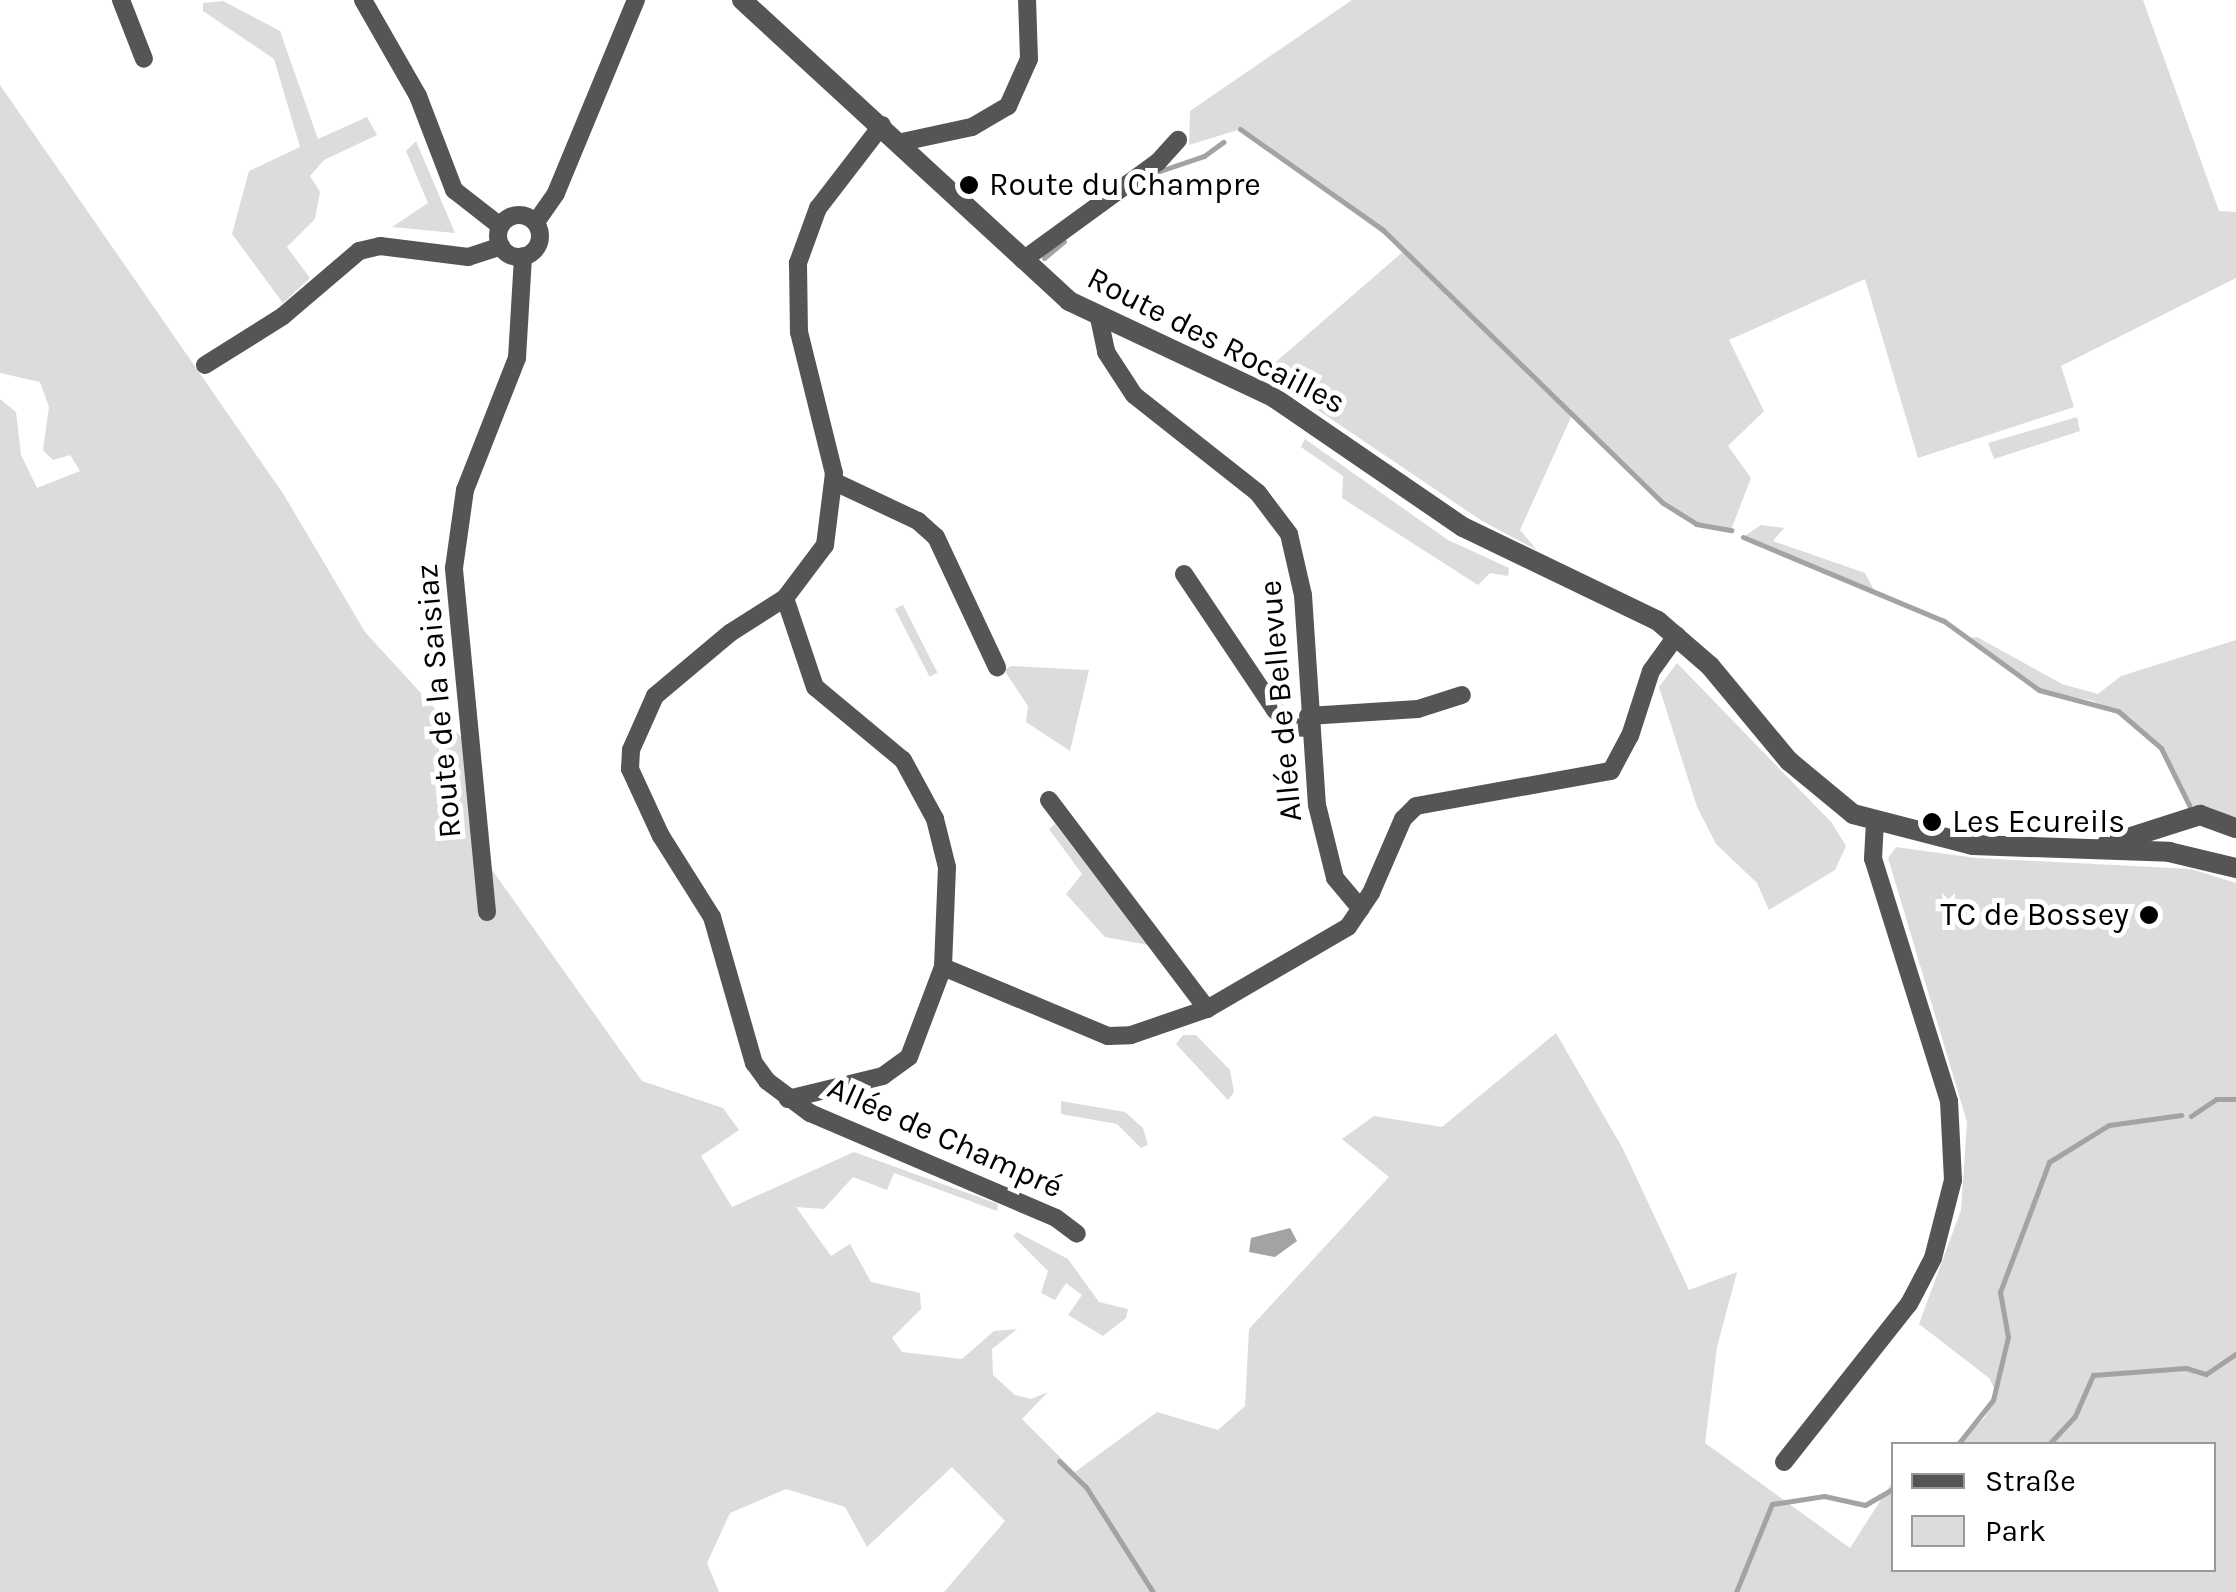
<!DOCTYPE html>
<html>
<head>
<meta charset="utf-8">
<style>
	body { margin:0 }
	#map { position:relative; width:2236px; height:1592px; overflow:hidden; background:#fff; font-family:Karla,sans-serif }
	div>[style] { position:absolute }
	.green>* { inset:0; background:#dcdcdc; transform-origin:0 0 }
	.water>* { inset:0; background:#a3a3a3 }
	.stream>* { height:5px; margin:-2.5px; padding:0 2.5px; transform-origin:2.5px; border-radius:2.5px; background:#a3a3a3 }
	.minor>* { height:18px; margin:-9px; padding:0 9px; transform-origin:9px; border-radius:9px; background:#555 }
	.minor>.ring { margin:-9px; padding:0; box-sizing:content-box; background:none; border:18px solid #555; border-radius:50% }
	.tertiary>* { height:20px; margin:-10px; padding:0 10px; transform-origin:10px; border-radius:10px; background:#555 }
	.dots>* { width:28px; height:28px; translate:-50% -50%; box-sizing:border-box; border:5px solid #fff; border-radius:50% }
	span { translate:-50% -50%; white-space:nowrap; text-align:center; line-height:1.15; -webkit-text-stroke:10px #fff; paint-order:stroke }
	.poi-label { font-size:32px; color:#000 }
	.left { translate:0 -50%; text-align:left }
	.right { translate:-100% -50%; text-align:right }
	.street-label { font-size:32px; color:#000 }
	.legend { position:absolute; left:1891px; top:1442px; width:325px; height:130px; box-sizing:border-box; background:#fff; border:2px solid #999; margin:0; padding:12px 18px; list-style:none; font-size:30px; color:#000 }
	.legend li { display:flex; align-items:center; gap:20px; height:50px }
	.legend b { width:50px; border:2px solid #999 }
</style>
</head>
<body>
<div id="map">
	<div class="green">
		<div style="clip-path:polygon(1352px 0,2143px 0,2219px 211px,2236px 212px,2236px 278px,2061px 366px,2074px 407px,1918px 458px,1865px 279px,1729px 340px,1764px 411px,1728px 446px,1751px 478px,1731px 530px,1696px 524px,1663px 503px,1572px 415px,1520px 530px,1537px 550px,1482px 521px,1263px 373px,1405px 250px,1241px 129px,1189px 145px,1190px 111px)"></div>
		<div style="clip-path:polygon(223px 1px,280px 31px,318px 139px,367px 117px,377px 135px,324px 160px,310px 176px,320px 192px,315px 219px,287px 247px,310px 278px,283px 303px,232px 234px,249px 171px,300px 147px,274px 59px,203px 11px,203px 3px)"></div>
		<div style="clip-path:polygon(0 85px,284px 495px,365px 632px,463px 739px,490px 867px,642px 1081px,723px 1108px,739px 1130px,701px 1156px,732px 1207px,854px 1152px,998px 1204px,997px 1211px,894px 1173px,887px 1190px,853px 1177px,824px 1209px,796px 1207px,831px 1256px,850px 1244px,871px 1282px,920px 1293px,921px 1309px,892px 1338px,902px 1352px,962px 1359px,994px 1331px,1017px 1329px,992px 1349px,993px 1375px,1015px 1395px,1031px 1399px,1048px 1392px,1022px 1419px,1075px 1472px,1157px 1412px,1218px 1430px,1245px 1406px,1249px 1329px,1389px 1177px,1342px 1139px,1374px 1116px,1442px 1127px,1556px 1033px,1623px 1149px,1689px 1290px,1737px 1272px,1717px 1347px,1705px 1443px,1850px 1548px,1893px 1481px,1894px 1570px,2214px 1570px,2214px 1444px,1958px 1444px,1985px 1417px,1996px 1392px,1989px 1378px,1919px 1324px,1961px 1210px,1967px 1122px,1888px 858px,1896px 847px,1976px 858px,2191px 869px,2236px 883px,2236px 1592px,944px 1592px,1005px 1521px,952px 1467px,867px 1547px,845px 1507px,786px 1489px,730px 1513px,707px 1563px,719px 1592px,0 1592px,0 399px,16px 412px,21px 455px,37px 488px,80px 471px,70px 455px,53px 460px,43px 450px,49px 407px,40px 382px,0 373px)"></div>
		<div style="clip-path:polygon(416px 141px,455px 233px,392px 227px,428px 203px,406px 151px)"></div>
		<div style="clip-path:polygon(2077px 417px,2080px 431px,1994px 459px,1988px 443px)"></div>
		<div style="clip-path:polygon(1305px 439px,1448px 540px,1509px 568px,1508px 576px,1490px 573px,1478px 585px,1342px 498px,1343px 476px,1301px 447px)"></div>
		<div style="clip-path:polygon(1761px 525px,1784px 528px,1773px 541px,1865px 573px,1877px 596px,1743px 537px)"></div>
		<div style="left:903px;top:605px;width:76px;height:9px;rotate:63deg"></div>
		<div style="clip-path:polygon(1977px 637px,2062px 684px,2098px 694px,2121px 676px,2236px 640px,2236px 817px,2189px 805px,2169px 760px,2131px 719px,2093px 701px,2039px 690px,1967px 638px)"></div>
		<div style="clip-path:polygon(1677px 663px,1832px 823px,1846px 846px,1835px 870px,1769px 910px,1757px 883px,1716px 844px,1697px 807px,1659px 687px)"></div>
		<div style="clip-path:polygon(1011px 666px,1089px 670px,1070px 751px,1026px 722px,1028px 706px,1004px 670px)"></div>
		<div style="clip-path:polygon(1055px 824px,1148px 945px,1105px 937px,1066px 894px,1082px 874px,1049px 829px)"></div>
		<div style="clip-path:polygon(1183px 1035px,1196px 1035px,1230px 1070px,1234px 1092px,1228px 1100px,1176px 1044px)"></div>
		<div style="clip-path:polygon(1061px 1101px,1125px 1112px,1143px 1128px,1148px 1145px,1141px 1148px,1117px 1124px,1061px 1114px)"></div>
		<div style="clip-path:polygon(1017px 1232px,1068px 1259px,1099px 1302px,1128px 1309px,1126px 1318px,1103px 1336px,1068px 1315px,1082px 1295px,1066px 1283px,1055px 1300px,1041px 1293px,1048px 1271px,1013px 1236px)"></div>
	</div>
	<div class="water">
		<div style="clip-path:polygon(1290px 1228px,1297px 1241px,1275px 1257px,1249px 1252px,1251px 1238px)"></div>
	</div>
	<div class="stream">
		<div style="left:1240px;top:129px;width:175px;rotate:35.2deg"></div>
		<div style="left:1383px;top:230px;width:391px;rotate:44.3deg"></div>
		<div style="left:1663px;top:503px;width:39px;rotate:32deg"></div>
		<div style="left:1696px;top:524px;width:36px;rotate:10deg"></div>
		<div style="left:1154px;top:173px;width:53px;rotate:-18.8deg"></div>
		<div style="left:1204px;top:156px;width:24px;rotate:-36deg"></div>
		<div style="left:1044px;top:258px;width:26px;rotate:-40deg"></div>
		<div style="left:1743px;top:537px;width:218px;rotate:22.7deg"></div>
		<div style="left:1944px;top:621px;width:117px;rotate:36deg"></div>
		<div style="left:2039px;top:690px;width:82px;rotate:14.9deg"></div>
		<div style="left:2118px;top:711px;width:57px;rotate:40.7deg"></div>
		<div style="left:2161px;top:748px;width:64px;rotate:63.8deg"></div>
		<div style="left:2191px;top:1116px;width:30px;rotate:-34deg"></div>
		<div style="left:2216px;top:1099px;width:20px"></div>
		<div style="left:1958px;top:1444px;width:56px;rotate:-51.5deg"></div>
		<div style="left:1993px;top:1400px;width:65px;rotate:-76.6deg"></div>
		<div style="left:2008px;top:1337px;width:46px;rotate:-100.1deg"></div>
		<div style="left:2000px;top:1292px;width:139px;rotate:-69.3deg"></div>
		<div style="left:2049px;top:1162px;width:70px;rotate:-31.7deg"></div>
		<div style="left:2109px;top:1125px;width:73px;rotate:-7.9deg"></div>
		<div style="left:1993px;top:1444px;width:1px"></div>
		<div style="left:2049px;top:1444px;width:38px;rotate:-47deg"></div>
		<div style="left:2075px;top:1416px;width:45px;rotate:-66.3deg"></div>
		<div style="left:2093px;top:1375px;width:93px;rotate:-4.3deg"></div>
		<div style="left:2186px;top:1368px;width:21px;rotate:17deg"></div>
		<div style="left:2206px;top:1374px;width:36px;rotate:-34deg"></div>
		<div style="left:1059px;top:1461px;width:37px;rotate:44deg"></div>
		<div style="left:1086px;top:1487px;width:125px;rotate:57.5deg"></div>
		<div style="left:1736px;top:1592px;width:95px;rotate:-67.8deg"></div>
		<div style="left:1772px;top:1504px;width:53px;rotate:-8.7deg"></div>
		<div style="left:1824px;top:1496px;width:42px;rotate:12.4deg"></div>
		<div style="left:1865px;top:1505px;width:34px;rotate:-30deg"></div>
	</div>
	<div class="minor">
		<div style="left:121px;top:0;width:63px;rotate:68.7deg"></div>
		<div style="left:363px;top:0;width:111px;rotate:60.2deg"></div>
		<div style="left:418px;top:96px;width:101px;rotate:69deg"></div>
		<div style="left:454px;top:190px;width:58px;rotate:38deg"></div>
		<div style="left:882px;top:125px;width:105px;rotate:127.6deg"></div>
		<div style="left:818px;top:208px;width:59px;rotate:110deg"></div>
		<div style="left:798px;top:263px;width:69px;rotate:89.2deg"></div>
		<div style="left:799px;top:332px;width:145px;rotate:76.1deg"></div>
		<div style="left:834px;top:473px;width:73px;rotate:97.1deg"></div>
		<div style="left:825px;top:545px;width:66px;rotate:127deg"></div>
		<div style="left:785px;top:598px;width:65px;rotate:147.5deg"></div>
		<div style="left:730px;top:633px;width:98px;rotate:140deg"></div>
		<div style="left:655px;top:696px;width:59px;rotate:114deg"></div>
		<div style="left:631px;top:750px;width:19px;rotate:93deg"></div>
		<div style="left:630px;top:769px;width:74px;rotate:65.2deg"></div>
		<div style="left:661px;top:836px;width:96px;rotate:57.8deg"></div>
		<div style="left:712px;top:917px;width:152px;rotate:74deg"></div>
		<div style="left:754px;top:1063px;width:22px;rotate:54deg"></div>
		<div style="left:767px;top:1081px;width:54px;rotate:36.7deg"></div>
		<div style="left:810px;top:1113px;width:267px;rotate:23.1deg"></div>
		<div style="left:1056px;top:1218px;width:26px;rotate:37deg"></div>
		<div style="left:902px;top:142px;width:72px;rotate:-12.1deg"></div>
		<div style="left:972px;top:127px;width:42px;rotate:-30.3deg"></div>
		<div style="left:1008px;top:106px;width:51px;rotate:-65.9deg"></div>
		<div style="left:1029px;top:59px;width:59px;rotate:-91.9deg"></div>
		<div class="ring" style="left:498px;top:215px;width:24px;height:24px"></div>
		<div style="left:536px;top:222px;width:35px;rotate:-55deg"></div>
		<div style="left:556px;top:193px;width:209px;rotate:-67.5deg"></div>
		<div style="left:1023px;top:260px;width:167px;rotate:-36deg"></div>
		<div style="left:1158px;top:162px;width:30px;rotate:-48deg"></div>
		<div style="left:1099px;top:318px;width:35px;rotate:78deg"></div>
		<div style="left:1106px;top:352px;width:51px;rotate:56.9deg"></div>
		<div style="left:1134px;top:395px;width:158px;rotate:38.3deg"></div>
		<div style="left:1258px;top:493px;width:51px;rotate:52.9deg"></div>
		<div style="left:1289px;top:534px;width:63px;rotate:77.1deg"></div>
		<div style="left:1303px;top:595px;width:210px;rotate:86.2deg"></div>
		<div style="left:1317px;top:805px;width:75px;rotate:76.1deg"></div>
		<div style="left:1335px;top:878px;width:40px;rotate:50deg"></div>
		<div style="left:205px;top:365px;width:92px;rotate:-32.1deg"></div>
		<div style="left:283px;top:316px;width:100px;rotate:-40.5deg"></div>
		<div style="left:359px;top:251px;width:22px;rotate:-13deg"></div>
		<div style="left:380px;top:246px;width:89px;rotate:7.1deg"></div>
		<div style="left:468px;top:257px;width:35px;rotate:-18deg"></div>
		<div style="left:835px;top:482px;width:92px;rotate:25.2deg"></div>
		<div style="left:918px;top:521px;width:24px;rotate:42deg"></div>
		<div style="left:936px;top:537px;width:144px;rotate:64.9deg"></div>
		<div style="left:1184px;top:574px;width:164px;rotate:56.2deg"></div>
		<div style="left:1275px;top:710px;width:24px;rotate:45deg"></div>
		<div style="left:1292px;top:727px;width:16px;rotate:4deg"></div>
		<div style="left:785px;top:598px;width:94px;rotate:71.4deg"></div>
		<div style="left:815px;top:687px;width:114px;rotate:39.7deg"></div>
		<div style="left:903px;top:760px;width:67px;rotate:61.5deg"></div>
		<div style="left:935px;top:819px;width:49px;rotate:76deg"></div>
		<div style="left:947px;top:867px;width:100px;rotate:92.3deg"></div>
		<div style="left:943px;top:967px;width:96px;rotate:110.7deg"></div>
		<div style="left:909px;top:1057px;width:32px;rotate:144deg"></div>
		<div style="left:883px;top:1076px;width:98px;rotate:166.4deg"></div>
		<div style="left:1308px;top:716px;width:110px;rotate:-3.6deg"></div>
		<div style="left:1418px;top:709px;width:46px;rotate:-17.7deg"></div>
		<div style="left:1049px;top:800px;width:262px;rotate:52.9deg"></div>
		<div style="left:487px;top:912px;width:346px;rotate:-95.5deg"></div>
		<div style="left:454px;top:568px;width:79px;rotate:-82deg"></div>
		<div style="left:465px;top:490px;width:142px;rotate:-68.5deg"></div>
		<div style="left:517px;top:358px;width:102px;rotate:-86.6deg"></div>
		<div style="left:943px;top:967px;width:179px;rotate:22.7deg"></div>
		<div style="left:1108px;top:1036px;width:23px;rotate:-2deg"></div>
		<div style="left:1131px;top:1035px;width:80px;rotate:-18.9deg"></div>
		<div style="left:1207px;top:1009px;width:163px;rotate:-30.2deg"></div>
		<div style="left:1348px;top:927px;width:41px;rotate:-55.9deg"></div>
		<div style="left:1371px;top:893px;width:81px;rotate:-66.6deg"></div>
		<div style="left:1403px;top:819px;width:18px;rotate:-45deg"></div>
		<div style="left:1416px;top:806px;width:198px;rotate:-10.2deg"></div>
		<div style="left:1611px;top:771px;width:40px;rotate:-62deg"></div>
		<div style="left:1630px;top:736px;width:68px;rotate:-72.1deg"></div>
		<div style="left:1651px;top:671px;width:44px;rotate:-54.2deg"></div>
		<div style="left:1784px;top:1462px;width:201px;rotate:-51.7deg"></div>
		<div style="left:1909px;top:1304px;width:52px;rotate:-62.4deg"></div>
		<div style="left:1933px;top:1258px;width:81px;rotate:-75.6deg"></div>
		<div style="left:1953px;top:1180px;width:79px;rotate:-92.9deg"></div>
		<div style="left:1949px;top:1101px;width:254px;rotate:-107.4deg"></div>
		<div style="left:1873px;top:859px;width:36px;rotate:-87deg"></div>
	</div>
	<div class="tertiary">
		<div style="left:742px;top:0;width:444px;rotate:42.6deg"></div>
		<div style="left:1069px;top:301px;width:225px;rotate:25.2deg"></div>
		<div style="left:1273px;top:397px;width:230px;rotate:34.4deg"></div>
		<div style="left:1463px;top:527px;width:216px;rotate:25.7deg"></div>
		<div style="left:1658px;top:621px;width:69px;rotate:40.9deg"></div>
		<div style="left:1710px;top:666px;width:124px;rotate:50.3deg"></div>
		<div style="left:1789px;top:761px;width:83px;rotate:39.6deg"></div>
		<div style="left:1853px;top:814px;width:124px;rotate:14.5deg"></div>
		<div style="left:1973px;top:845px;width:196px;rotate:2deg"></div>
		<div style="left:2169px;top:852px;width:69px;rotate:13.4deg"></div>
		<div style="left:2106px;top:845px;width:99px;rotate:-17.7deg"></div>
		<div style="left:2200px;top:815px;width:38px;rotate:20deg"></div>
	</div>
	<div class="dots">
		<div style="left:969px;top:185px;background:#000"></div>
		<div style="left:1932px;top:822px;background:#000"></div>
		<div style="left:2149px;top:915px;background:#000"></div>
	</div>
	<div class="poi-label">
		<span class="left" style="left:989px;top:185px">Route du Champre</span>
		<span class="left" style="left:1952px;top:822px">Les Ecureils</span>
		<span class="right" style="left:2129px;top:915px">TC de Bossey</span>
	</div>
	<div class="street-label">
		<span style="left:1216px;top:341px;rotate:27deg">Route des Rocailles</span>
		<span style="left:439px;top:701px;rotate:-95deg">Route de la Saisiaz</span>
		<span style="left:1281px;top:701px;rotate:-95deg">Allée de Bellevue</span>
		<span style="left:945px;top:1138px;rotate:24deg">Allée de Champré</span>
	</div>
	<ul class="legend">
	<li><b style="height:12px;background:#555"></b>Straße</li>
	<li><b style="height:28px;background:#dcdcdc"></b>Park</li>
	</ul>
</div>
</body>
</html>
